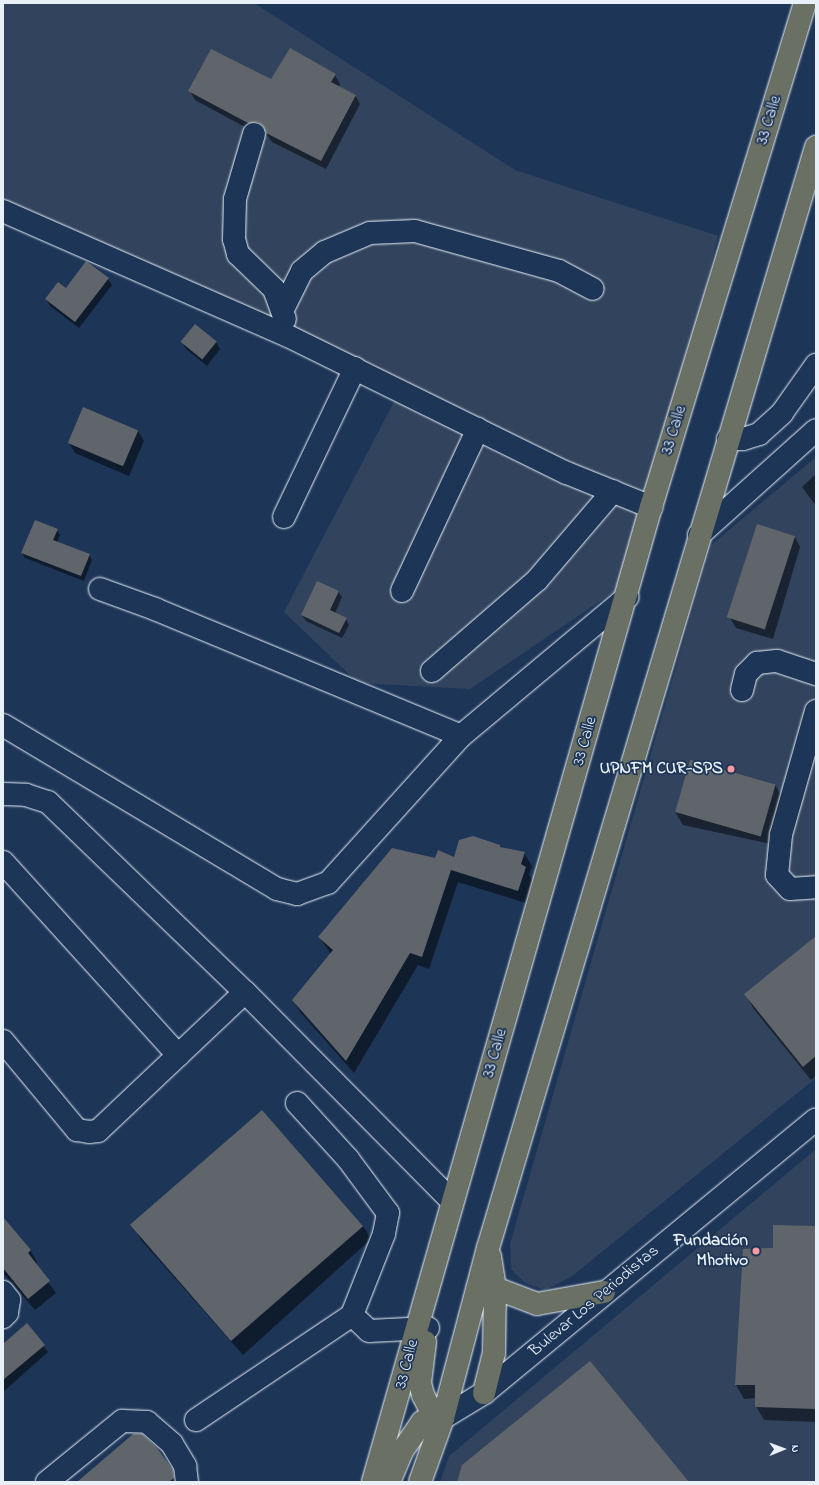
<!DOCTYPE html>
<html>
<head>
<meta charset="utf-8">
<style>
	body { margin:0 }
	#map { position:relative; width:819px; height:1485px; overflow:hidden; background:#1d3557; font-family:"Indie Flower",sans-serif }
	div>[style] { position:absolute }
	.built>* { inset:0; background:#31435d }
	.shadow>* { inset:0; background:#0007 }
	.building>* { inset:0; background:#60656b; transform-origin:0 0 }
	.roads { filter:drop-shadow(0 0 1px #e8f1f8) drop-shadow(0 0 1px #e8f1f8) }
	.minor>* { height:22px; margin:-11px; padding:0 11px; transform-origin:11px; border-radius:11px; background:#1d3557 }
	.major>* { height:22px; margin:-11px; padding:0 11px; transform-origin:11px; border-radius:11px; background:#6b7065 }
	.dots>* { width:11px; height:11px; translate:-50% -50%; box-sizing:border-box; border:2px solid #1d3557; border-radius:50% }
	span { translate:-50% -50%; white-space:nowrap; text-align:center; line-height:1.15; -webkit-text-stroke:3.5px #1d3557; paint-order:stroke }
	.street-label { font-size:17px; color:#e8f1f8 }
	.poi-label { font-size:17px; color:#e8f1f8; font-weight:700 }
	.right { translate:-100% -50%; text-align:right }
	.frame { position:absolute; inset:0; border:4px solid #e8f1f8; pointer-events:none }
	.north { position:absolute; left:763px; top:1429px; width:40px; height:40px; -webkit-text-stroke:3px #1d3557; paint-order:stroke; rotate:89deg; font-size:11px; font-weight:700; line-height:16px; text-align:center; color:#e8f1f8 }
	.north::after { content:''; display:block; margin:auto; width:14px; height:18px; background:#e8f1f8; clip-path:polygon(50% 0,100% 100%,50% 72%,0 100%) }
</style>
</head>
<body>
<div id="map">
	<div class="built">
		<div style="clip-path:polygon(3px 3px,254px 3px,515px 170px,718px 236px,636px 577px,470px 689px,358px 683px,284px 612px,397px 396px,3px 208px)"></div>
		<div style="clip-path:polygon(816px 457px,816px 1078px,571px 1277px,545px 1290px,525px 1283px,511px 1269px,510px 1244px,711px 545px)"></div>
		<div style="clip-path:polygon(816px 1149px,816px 1482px,440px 1482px,449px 1456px)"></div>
	</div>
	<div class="shadow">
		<div style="clip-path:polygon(335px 75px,340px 84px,339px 87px,355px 95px,360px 104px,326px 169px,272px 142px,264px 131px,254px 132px,195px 100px,190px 91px)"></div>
		<div style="clip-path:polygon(108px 279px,112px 285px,79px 328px,50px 306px,46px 299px,66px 289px)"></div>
		<div style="clip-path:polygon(182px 342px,216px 342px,220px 349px,207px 366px,186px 349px)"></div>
		<div style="clip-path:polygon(83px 408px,138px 431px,144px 441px,129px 476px,75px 453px,69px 443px)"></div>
		<div style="clip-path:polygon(816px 474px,816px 506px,802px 487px)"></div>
		<div style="clip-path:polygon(57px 530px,60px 535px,57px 542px,89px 555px,92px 560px,84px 581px,25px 558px,22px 553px)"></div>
		<div style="clip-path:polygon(795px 537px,800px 547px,773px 639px,736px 628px,730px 618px)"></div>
		<div style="clip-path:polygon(338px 591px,342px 597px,335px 613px,346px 619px,349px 625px,342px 638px,306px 621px,302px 615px)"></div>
		<div style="clip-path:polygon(775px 785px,783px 798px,771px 844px,683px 825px,675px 812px)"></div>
		<div style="clip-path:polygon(500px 846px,501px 848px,524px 853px,532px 866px,529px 874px,533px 881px,526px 903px,458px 882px,429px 969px,418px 965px,354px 1073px,301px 1013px,293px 1000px,331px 954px,319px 937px,436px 859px,455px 858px)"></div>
		<div style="clip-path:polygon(816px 937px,816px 1076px,811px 1080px,753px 1008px,746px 995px)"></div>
		<div style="clip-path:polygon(3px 1219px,31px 1251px,37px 1262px,35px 1264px,56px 1293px,35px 1310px,3px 1273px)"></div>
		<div style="clip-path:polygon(363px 1226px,371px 1239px,243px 1355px,141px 1240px,134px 1227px)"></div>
		<div style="clip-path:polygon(816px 1227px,816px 1422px,764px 1420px,756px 1406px,756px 1398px,744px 1399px,736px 1385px,744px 1250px,774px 1249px)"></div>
		<div style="clip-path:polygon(27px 1325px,48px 1352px,3px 1392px,3px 1344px)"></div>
		<div style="clip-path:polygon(142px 1435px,165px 1459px,177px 1482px,78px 1482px)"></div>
	</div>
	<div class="building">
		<div style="clip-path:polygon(290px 48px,336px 74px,331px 82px,356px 95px,321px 161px,266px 133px,263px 126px,258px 122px,248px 123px,188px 91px,211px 49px,271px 79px)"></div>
		<div style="clip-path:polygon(86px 261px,109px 278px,75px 322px,45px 299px,58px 282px,66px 288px)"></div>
		<div style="left:195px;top:324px;width:28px;height:23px;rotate:39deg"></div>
		<div style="left:83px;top:407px;width:60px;height:39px;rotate:23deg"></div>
		<div style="clip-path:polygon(35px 520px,58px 529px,53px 540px,90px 554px,81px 576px,21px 553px)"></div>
		<div style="left:757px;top:524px;width:40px;height:98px;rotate:18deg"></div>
		<div style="clip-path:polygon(317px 581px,339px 591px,330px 610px,347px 618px,339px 633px,301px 615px)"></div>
		<div style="left:690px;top:760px;width:89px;height:54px;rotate:16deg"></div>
		<div style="clip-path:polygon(473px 836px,500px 845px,500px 847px,525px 852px,521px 864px,526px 867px,518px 891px,451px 870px,422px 957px,410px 953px,346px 1061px,292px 1000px,333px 950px,318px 937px,392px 848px,435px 858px,438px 850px,454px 857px,459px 840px)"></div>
		<div style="clip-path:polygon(816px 936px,816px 1056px,803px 1067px,744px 994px)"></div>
		<div style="left:262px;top:1110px;width:154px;height:175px;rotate:49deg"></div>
		<div style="clip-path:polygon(3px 1217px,31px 1250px,28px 1253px,50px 1281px,28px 1299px,3px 1268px)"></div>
		<div style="clip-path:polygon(773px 1225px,816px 1226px,816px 1409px,755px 1407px,755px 1385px,735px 1385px,743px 1249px,773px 1248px)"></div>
		<div style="clip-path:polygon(27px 1323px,45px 1345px,3px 1380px,3px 1344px)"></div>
		<div style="clip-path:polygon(590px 1361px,689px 1482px,457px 1482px,462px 1465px)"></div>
		<div style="clip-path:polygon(133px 1434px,142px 1434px,156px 1447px,173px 1470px,174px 1478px,169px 1482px,77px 1482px)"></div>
	</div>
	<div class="roads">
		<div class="minor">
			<div style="left:254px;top:134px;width:68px;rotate:106.3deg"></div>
			<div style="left:235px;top:199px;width:40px;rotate:91.4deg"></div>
			<div style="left:234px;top:239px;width:16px;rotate:75deg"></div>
			<div style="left:238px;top:254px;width:50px;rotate:44.2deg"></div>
			<div style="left:274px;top:289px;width:32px;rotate:70deg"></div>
			<div style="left:3px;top:211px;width:311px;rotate:23.7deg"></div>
			<div style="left:288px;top:336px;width:311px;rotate:26.2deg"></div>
			<div style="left:567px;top:473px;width:91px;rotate:22deg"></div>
			<div style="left:283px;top:309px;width:42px;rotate:-63.4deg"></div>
			<div style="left:302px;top:271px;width:30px;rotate:-40deg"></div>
			<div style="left:325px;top:252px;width:49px;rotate:-22.9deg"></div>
			<div style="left:370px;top:233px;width:45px;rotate:-2.5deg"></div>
			<div style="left:415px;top:231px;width:149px;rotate:15.5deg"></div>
			<div style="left:559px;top:271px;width:38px;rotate:28deg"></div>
			<div style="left:728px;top:439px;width:15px"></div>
			<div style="left:743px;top:439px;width:17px;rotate:-17deg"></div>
			<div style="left:759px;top:434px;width:31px;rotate:-42deg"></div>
			<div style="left:782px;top:413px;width:59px;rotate:-54.7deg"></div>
			<div style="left:284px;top:517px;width:165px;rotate:-64.5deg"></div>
			<div style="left:699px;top:535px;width:157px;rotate:-41.9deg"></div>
			<div style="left:100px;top:589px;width:59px;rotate:20deg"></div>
			<div style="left:155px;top:609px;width:331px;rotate:22.5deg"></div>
			<div style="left:402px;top:591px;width:179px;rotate:-64.9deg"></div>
			<div style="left:432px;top:671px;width:139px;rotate:-40.9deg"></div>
			<div style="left:537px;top:580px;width:117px;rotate:-49.5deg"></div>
			<div style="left:742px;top:690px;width:16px;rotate:-76deg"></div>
			<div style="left:746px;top:674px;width:16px;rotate:-45deg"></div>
			<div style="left:757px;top:663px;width:20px;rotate:-6deg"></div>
			<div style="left:777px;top:661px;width:41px;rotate:18.4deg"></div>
			<div style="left:816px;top:711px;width:129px;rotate:105.8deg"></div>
			<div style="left:781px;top:835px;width:40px;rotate:95.7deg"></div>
			<div style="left:777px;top:875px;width:19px;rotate:47deg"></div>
			<div style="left:790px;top:889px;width:26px;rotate:-4deg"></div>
			<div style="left:3px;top:725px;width:319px;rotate:30.9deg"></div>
			<div style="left:277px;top:889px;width:21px;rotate:14deg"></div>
			<div style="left:297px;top:894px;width:33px;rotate:-20deg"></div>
			<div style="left:328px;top:883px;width:198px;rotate:-47.9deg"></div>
			<div style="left:461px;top:736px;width:217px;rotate:-39.9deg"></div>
			<div style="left:3px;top:794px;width:23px;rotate:2deg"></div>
			<div style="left:26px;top:795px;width:23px;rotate:18deg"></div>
			<div style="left:48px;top:802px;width:274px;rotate:44deg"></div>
			<div style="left:245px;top:992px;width:294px;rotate:45.3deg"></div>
			<div style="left:3px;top:862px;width:261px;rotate:47.8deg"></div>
			<div style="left:3px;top:1041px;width:116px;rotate:50.3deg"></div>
			<div style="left:77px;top:1130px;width:12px;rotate:9deg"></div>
			<div style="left:89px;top:1132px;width:9px;rotate:-6deg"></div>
			<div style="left:98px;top:1131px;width:202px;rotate:-43.4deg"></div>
			<div style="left:297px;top:1103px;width:76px;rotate:47.7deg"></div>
			<div style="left:348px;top:1159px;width:67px;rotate:53.5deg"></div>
			<div style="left:388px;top:1213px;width:21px;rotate:101deg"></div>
			<div style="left:384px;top:1234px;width:87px;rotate:111.6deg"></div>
			<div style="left:352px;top:1315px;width:23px;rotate:43deg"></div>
			<div style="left:369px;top:1331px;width:59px;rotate:-2.9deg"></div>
			<div style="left:3px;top:1292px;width:10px;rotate:53deg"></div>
			<div style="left:9px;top:1300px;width:13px;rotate:99deg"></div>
			<div style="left:7px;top:1313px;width:6px;rotate:135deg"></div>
			<div style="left:443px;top:1418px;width:48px;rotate:-31.4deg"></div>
			<div style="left:484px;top:1393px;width:430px;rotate:-39.5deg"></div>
			<div style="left:196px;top:1420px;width:188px;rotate:-33.9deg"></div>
			<div style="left:47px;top:1482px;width:97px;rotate:-39.1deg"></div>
			<div style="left:122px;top:1421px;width:25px;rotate:2deg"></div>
			<div style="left:147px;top:1422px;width:33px;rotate:41deg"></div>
			<div style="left:172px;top:1444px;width:26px;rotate:59deg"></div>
			<div style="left:185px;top:1466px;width:16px;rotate:83deg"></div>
		</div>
		<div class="major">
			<div style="left:495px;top:1288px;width:45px;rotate:20.9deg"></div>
			<div style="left:537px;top:1304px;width:68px;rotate:-10.2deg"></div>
			<div style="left:425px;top:1342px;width:41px;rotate:97deg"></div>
			<div style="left:420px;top:1383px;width:12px;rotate:76deg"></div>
			<div style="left:423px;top:1395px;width:20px;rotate:63deg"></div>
			<div style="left:432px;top:1413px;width:12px;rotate:24deg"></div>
			<div style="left:484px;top:1393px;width:41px;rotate:-76deg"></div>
			<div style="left:494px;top:1353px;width:65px;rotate:-89.1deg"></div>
			<div style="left:495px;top:1288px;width:32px;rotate:-99deg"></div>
			<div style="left:373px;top:1482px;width:1014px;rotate:-74.09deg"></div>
			<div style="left:651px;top:507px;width:527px;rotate:-73.01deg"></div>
			<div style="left:389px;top:1482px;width:34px;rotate:-67deg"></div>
			<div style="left:402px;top:1451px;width:35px;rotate:-55deg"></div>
			<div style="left:422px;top:1422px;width:8px;rotate:-30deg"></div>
			<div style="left:429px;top:1418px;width:14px"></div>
			<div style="left:420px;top:1482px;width:68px;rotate:-70.2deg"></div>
			<div style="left:443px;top:1418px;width:176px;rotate:-75.2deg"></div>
			<div style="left:488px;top:1248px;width:1149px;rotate:-73.41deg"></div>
		</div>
	</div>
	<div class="dots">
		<div style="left:731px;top:769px;background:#ff9aa2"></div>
		<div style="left:756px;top:1251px;background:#ff9aa2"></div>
	</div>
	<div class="street-label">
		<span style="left:769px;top:120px;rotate:-73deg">33 Calle</span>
		<span style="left:674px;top:430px;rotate:-73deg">33 Calle</span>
		<span style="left:585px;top:741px;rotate:-74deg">33 Calle</span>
		<span style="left:495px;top:1053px;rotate:-74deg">33 Calle</span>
		<span style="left:594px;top:1301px;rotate:-40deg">Bulevar Los Periodistas</span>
		<span style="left:407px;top:1364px;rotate:-75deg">33 Calle</span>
	</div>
	<div class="poi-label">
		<span class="right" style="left:723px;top:769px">UPNFM CUR-SPS</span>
		<span class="right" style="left:748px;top:1251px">Fundación<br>Mhotivo</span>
	</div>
	<div class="frame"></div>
	<div class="north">N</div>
</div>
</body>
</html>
